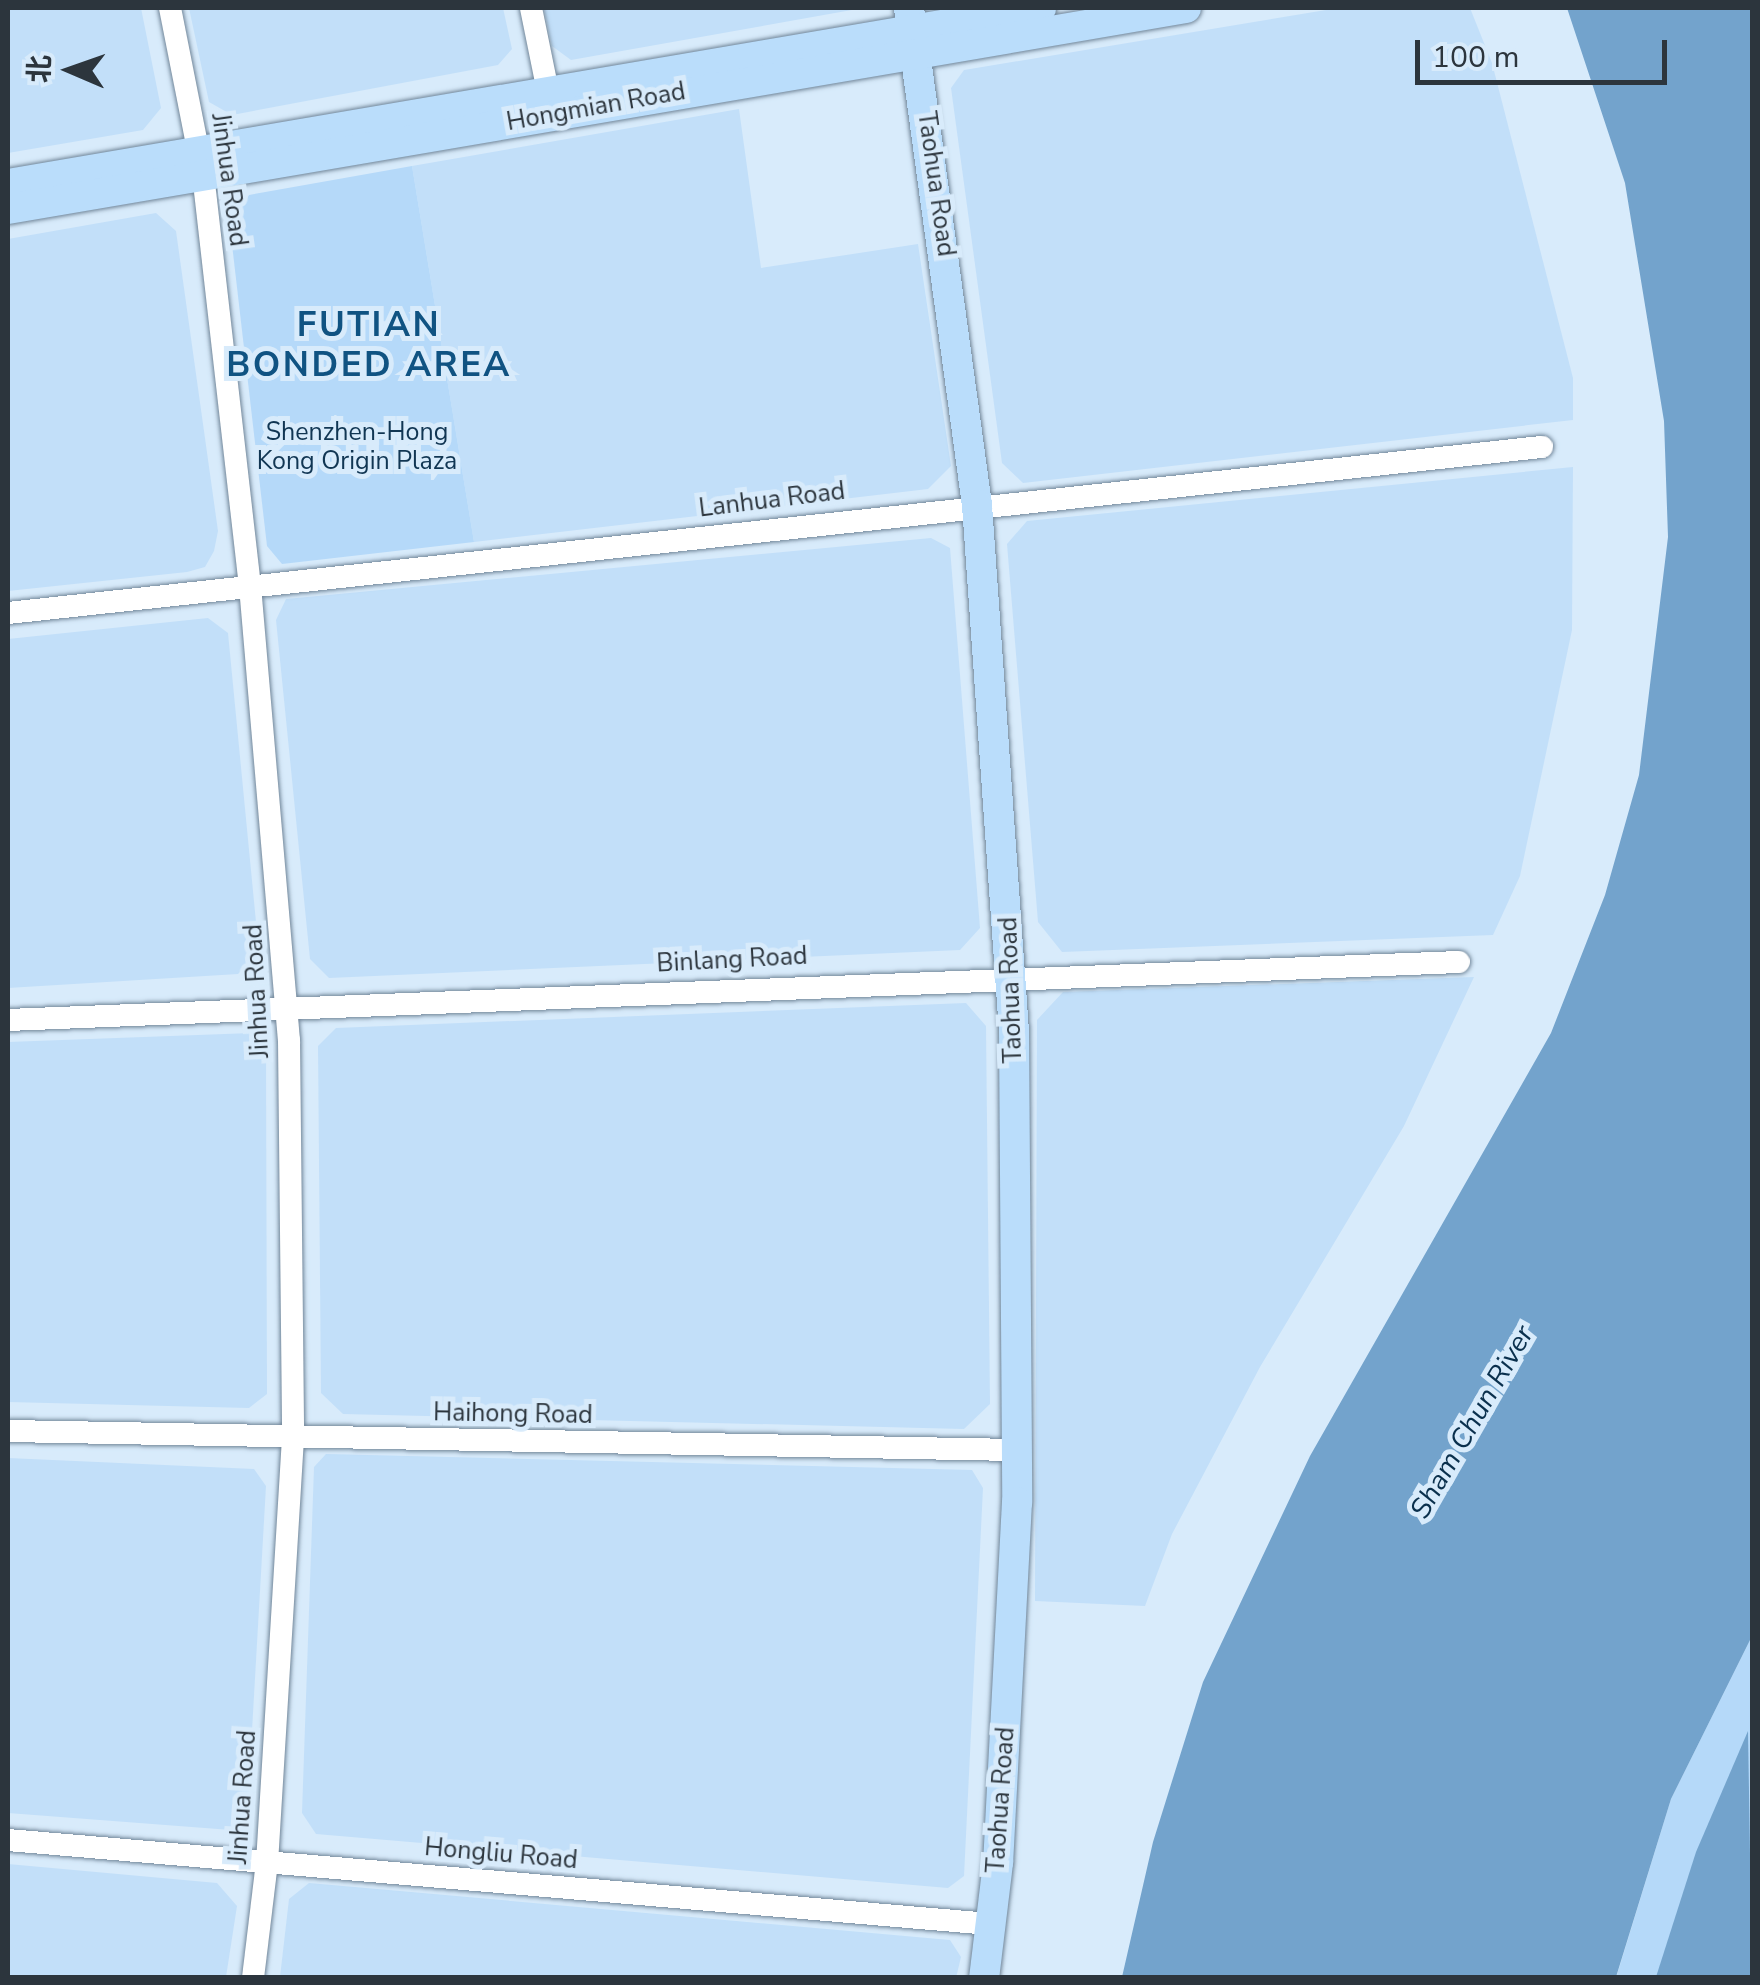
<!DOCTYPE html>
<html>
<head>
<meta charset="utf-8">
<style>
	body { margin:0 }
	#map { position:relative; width:1760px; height:1985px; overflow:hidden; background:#d8ebfb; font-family:"Nunito Sans","Noto Sans SC",sans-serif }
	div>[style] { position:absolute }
	.built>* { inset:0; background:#c2dff9 }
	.green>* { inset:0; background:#b5d9f9 }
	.water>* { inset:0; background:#73a3cc }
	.roads { filter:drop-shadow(0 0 2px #718699) drop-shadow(0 0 2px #718699) }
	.minor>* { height:22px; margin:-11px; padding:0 11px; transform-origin:11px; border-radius:11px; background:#fff }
	.major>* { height:30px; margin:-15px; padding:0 15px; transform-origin:15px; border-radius:15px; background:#baddfb }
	span { translate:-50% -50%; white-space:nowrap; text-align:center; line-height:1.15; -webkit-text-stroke:10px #d8ebfb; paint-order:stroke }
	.street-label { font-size:25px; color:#2c353d }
	.park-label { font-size:25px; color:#113653 }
	.water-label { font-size:28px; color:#0a304d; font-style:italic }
	.district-label { font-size:35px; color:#105382; font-weight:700; letter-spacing:2.5px }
	.frame { position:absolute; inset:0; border:10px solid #2c353d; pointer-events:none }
	.north { position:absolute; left:20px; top:20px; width:100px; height:100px; -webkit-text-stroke:8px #d8ebfb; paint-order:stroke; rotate:272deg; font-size:28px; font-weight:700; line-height:40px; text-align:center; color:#2c353d }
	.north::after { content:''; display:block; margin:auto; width:35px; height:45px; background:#2c353d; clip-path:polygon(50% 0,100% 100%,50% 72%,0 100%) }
	.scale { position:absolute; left:1415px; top:40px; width:252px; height:45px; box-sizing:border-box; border:5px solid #2c353d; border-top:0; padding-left:12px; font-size:30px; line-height:35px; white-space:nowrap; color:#2c353d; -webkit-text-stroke:8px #d8ebfb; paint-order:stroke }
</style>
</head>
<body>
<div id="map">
	<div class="built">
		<div style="clip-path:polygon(8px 8px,141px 8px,161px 108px,143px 130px,8px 153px)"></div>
		<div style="clip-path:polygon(189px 8px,503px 8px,512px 49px,498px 65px,232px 115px,209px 102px)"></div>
		<div style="clip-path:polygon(544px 8px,863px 8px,571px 60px,552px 46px)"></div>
		<div style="clip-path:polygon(1338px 8px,1470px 8px,1492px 63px,1573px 378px,1573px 420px,1023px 483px,1002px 463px,951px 88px,964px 70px)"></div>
		<div style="clip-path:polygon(739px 109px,761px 268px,918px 244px,951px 466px,928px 489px,474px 542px,412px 166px)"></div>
		<div style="clip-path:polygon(156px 213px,176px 231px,218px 531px,214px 551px,205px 567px,187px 572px,8px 591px,8px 239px)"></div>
		<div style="clip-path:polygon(1573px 467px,1572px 630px,1520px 876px,1493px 935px,1062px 952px,1038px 922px,1007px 544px,1027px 521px)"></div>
		<div style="clip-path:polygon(931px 538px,950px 548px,980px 928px,960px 950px,329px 978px,310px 959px,276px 620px,286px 599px)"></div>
		<div style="clip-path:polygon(208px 618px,228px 633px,259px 953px,238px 974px,8px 988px,8px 639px)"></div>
		<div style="clip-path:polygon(1474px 977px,1404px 1126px,1260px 1367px,1172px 1534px,1145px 1606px,1035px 1601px,1037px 1020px,1063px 992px)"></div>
		<div style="clip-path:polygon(966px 1003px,986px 1026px,990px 1404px,964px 1429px,343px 1414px,321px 1393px,318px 1046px,336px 1028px)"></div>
		<div style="clip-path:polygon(252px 1033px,266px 1051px,267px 1394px,249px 1408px,8px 1402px,8px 1042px)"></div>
		<div style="clip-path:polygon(326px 1454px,972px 1470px,983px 1488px,964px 1876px,948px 1888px,316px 1834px,302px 1813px,314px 1467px)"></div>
		<div style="clip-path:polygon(8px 1458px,254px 1469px,266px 1486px,247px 1818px,231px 1830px,8px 1813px)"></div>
		<div style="clip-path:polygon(8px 1864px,217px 1883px,237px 1906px,226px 1977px,8px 1977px)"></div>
		<div style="clip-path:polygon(309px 1883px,950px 1940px,961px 1957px,956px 1978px,280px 1977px,289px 1899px)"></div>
	</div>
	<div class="green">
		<div style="clip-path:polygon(412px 166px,474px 542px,282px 564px,267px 546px,230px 227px,249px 195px)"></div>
		<div style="clip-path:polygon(1752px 1636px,1752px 1977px,1616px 1978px,1671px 1799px)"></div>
	</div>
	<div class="water">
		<div style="clip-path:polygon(1567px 8px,1752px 8px,1752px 1636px,1671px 1799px,1616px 1977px,1122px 1977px,1153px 1842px,1203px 1682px,1310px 1456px,1551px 1033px,1605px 895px,1639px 775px,1668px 537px,1664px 421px,1625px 183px)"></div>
		<div style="clip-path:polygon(1748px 1731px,1752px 1977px,1656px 1977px,1696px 1852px)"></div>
	</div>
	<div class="roads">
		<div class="minor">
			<div style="left:170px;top:8px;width:169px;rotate:78.8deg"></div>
			<div style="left:203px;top:174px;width:415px;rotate:83.5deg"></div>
			<div style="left:250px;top:586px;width:456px;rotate:85.1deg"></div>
			<div style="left:289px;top:1040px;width:398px;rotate:89.4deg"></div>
			<div style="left:293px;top:1438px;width:425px;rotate:93.5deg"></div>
			<div style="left:267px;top:1862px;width:117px;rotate:96.9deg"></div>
			<div style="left:531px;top:8px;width:100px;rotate:78.5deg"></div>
			<div style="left:8px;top:613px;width:1543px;rotate:-6.18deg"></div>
			<div style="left:8px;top:1020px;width:1452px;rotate:-2.29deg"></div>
			<div style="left:8px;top:1431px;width:1010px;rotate:1.08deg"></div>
			<div style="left:8px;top:1840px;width:986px;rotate:4.89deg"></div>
		</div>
		<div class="major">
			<div style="left:909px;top:8px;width:502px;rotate:82.21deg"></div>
			<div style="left:977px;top:505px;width:527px;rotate:85.98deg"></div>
			<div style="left:1014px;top:1031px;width:471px;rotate:89.6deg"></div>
			<div style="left:1017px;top:1502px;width:361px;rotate:93deg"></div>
			<div style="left:998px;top:1863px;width:116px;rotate:96.9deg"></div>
			<div style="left:8px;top:184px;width:1048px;rotate:-9.67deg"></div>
			<div style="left:8px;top:209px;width:1195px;rotate:-9.68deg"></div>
		</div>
	</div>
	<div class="street-label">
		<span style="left:596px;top:107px;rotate:-10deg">Hongmian Road</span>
		<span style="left:229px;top:180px;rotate:82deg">Jinhua Road</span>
		<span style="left:936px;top:184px;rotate:82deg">Taohua Road</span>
		<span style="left:772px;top:500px;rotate:-7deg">Lanhua Road</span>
		<span style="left:732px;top:960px;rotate:-3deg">Binlang Road</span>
		<span style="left:1011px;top:990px;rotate:-92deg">Taohua Road</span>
		<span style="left:257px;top:991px;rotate:-93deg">Jinhua Road</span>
		<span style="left:513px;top:1414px;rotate:1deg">Haihong Road</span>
		<span style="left:243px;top:1797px;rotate:-86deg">Jinhua Road</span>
		<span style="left:1001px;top:1800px;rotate:-86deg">Taohua Road</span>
		<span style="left:501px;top:1854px;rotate:5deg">Hongliu Road</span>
	</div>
	<div class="park-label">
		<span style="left:357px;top:447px">Shenzhen-Hong<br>Kong Origin Plaza</span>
	</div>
	<div class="water-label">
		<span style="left:1472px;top:1422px;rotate:-60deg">Sham Chun River</span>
	</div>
	<div class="district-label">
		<span style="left:369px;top:345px">FUTIAN<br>BONDED AREA</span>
	</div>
	<div class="frame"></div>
	<div class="north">北</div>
	<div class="scale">100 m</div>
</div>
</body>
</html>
